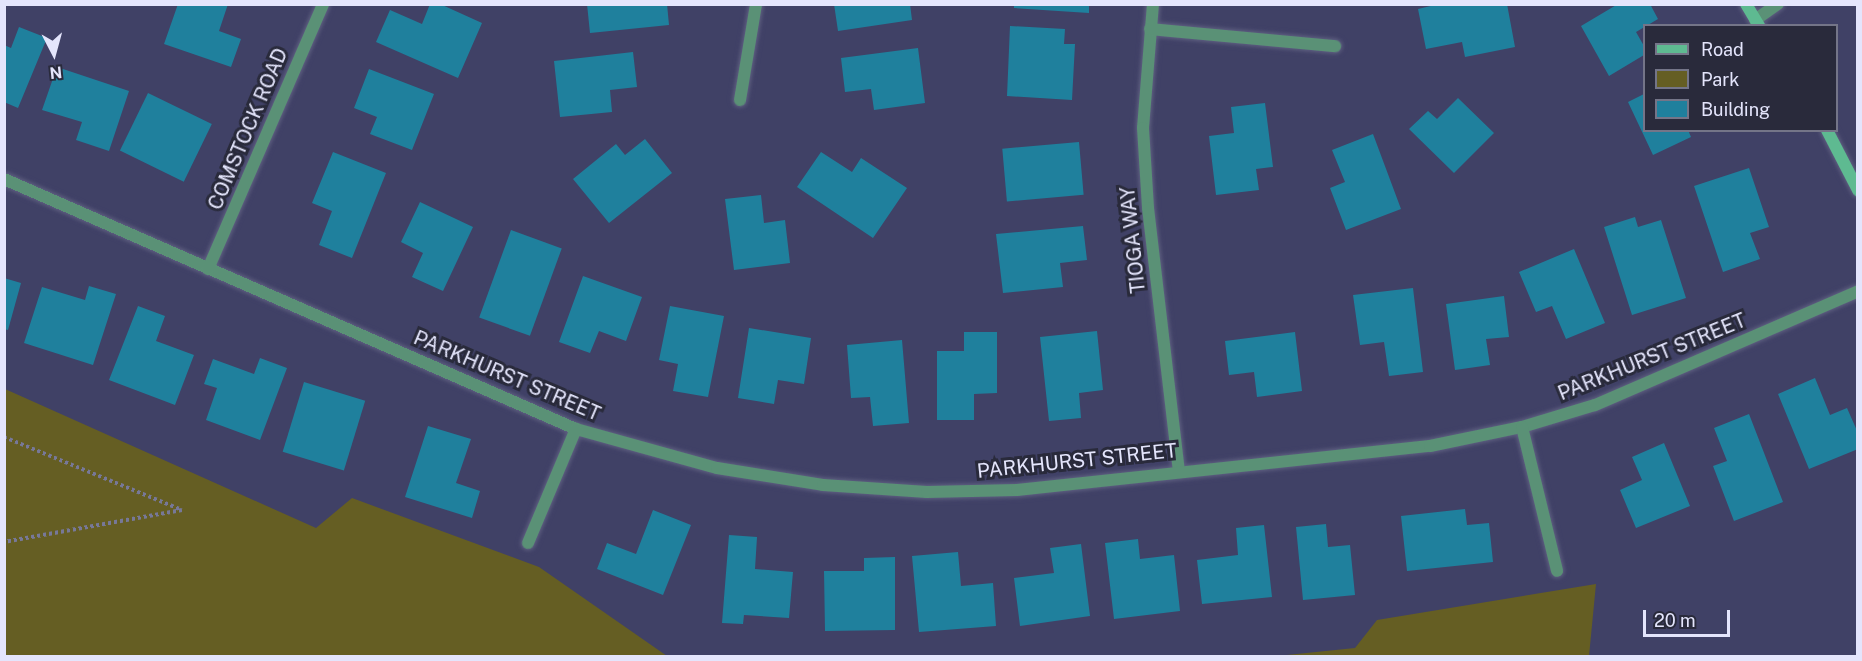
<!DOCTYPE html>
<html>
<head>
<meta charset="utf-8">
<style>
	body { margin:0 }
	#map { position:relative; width:1862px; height:661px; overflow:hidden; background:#404166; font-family:"Public Sans",sans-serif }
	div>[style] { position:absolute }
	.green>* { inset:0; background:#655e23 }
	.building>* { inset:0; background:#1f809d; transform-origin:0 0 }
	.path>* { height:4px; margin-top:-2px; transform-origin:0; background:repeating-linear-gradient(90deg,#777898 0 3px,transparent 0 6px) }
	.roads { filter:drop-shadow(0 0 2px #5e5f81) drop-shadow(0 0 2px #5e5f81) }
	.street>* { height:12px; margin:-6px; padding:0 6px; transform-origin:6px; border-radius:6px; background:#5a9176 }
	.secondary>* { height:12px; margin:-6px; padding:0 6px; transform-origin:6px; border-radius:6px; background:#5eba91 }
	span { translate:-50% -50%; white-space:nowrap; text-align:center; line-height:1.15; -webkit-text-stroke:6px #292a3b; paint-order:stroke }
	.street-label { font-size:20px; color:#e4e5fc }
	.frame { position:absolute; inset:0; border:6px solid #e4e5fc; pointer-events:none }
	.legend { position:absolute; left:1643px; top:24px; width:195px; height:108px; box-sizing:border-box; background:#292a3b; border:2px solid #747588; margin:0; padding:8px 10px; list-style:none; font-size:18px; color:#e4e5fc }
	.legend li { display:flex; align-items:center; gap:12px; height:30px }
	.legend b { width:30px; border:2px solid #747588 }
	.north { position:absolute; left:24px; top:24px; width:60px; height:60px; -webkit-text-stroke:4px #292a3b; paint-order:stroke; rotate:174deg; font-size:16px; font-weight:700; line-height:24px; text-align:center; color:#e4e5fc }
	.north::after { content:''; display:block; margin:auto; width:21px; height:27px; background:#e4e5fc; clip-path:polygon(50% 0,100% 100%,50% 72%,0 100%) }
	.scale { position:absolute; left:1643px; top:610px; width:87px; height:27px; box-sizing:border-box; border:3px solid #e4e5fc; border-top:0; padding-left:8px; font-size:18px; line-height:21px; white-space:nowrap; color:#e4e5fc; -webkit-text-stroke:4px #292a3b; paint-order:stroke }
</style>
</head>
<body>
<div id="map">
	<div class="green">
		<div style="clip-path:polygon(5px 389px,316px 528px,352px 498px,539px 567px,667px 656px,5px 656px)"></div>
		<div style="clip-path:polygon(1596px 584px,1589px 656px,1277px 656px,1355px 648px,1377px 620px)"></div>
	</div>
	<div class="building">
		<div style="clip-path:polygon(178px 4px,228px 4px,219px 31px,241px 39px,231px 67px,164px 44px)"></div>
		<div style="clip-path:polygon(430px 4px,440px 4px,482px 23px,458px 78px,376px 42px,390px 10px,422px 24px)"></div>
		<div style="clip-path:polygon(587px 4px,667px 4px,669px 25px,590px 33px)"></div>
		<div style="clip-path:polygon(834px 4px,910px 4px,912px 20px,838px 31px)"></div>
		<div style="clip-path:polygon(1014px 4px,1089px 4px,1089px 13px,1014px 8px)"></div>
		<div style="clip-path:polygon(1439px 4px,1507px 4px,1515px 47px,1465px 57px,1462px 42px,1426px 49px,1418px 9px)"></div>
		<div style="clip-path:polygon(1618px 4px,1650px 4px,1658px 19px,1636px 32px,1644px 46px,1644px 55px,1609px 76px,1581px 26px)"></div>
		<div style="clip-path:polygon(1010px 26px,1065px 29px,1064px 44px,1075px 44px,1072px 100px,1007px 96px)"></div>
		<div style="clip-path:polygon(19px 27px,47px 38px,18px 108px,4px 102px,4px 45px,11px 48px)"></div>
		<div style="clip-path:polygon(918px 48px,925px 103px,874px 110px,871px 89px,845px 92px,841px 58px)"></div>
		<div style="clip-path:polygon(633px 52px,637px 87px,610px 90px,612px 112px,560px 117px,554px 61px)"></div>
		<div style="clip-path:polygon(57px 67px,129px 91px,109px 151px,76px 140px,82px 122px,42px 110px)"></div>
		<div style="clip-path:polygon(369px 69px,434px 94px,412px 150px,370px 134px,377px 117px,354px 108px)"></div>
		<div style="left:148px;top:93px;width:71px;height:64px;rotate:26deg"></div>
		<div style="clip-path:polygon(1644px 94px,1644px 130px,1688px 130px,1691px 137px,1653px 155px,1628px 102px)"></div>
		<div style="clip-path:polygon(1458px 98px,1494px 133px,1454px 173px,1409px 129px,1428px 111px,1437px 119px)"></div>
		<div style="clip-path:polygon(1265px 103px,1273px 167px,1256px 169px,1259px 190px,1216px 195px,1209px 136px,1234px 133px,1231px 107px)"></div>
		<div style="clip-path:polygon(1373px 134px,1401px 209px,1346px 230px,1330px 188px,1345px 182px,1332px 150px)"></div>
		<div style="clip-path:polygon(645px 139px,672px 173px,609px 223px,573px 179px,616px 144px,625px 155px)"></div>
		<div style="left:1079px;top:142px;width:53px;height:77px;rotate:85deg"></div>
		<div style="clip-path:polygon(333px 152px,386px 173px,352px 258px,319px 245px,332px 211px,312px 203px)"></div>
		<div style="clip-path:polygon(821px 152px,852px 172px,861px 158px,907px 188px,873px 238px,797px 187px)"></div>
		<div style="clip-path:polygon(1749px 168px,1769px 227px,1750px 233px,1760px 259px,1723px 272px,1694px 186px)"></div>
		<div style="clip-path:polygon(761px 195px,764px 223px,785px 220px,790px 263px,734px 270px,725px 199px)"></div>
		<div style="clip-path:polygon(420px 202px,473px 227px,443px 291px,412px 277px,423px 253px,401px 242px)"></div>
		<div style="clip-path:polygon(1635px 217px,1638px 227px,1661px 220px,1686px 298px,1632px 315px,1604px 227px)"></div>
		<div style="clip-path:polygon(1083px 226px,1087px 260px,1060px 263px,1063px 287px,1003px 293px,996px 234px)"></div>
		<div style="left:511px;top:230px;width:54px;height:93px;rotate:20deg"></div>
		<div style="clip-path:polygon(1574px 249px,1605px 323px,1566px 339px,1552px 306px,1536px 312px,1519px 272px)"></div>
		<div style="clip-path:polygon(583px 276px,642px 297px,626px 341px,599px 331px,590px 353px,559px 342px)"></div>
		<div style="clip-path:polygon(4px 278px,21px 283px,8px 330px,4px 329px)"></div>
		<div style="clip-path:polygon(89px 286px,116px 294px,93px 365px,24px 343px,42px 287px,85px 300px)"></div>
		<div style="clip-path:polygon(1413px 288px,1423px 372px,1389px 376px,1384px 342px,1360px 345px,1353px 295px)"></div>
		<div style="clip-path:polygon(1504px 296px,1509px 337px,1486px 339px,1490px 365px,1455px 370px,1446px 304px)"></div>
		<div style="clip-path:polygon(138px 306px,165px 316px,156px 341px,194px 355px,175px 405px,109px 380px)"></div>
		<div style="clip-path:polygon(670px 306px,724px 316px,708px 397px,673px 391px,678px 364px,659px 360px)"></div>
		<div style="clip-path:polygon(749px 328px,811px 338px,804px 384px,778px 380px,774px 404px,738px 398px)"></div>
		<div style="clip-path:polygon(1097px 331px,1103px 390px,1079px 393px,1081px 418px,1049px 421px,1040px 337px)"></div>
		<div style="clip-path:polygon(964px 332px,997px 332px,997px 393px,974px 394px,974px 420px,937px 420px,937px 351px,964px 351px)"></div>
		<div style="clip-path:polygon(1295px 332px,1302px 391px,1257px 397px,1254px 372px,1229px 375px,1225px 341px)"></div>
		<div style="clip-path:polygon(902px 340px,909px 423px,873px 426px,870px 397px,851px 398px,847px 345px)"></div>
		<div style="clip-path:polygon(260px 358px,287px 368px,260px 440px,206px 420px,217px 388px,204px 384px,213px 359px,254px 374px)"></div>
		<div style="clip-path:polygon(1815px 378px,1830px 415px,1847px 408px,1858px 433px,1858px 449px,1809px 469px,1778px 394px)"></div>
		<div style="left:304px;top:382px;width:64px;height:73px;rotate:17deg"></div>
		<div style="clip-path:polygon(1749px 414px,1783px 502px,1734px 521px,1713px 466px,1727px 461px,1714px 428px)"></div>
		<div style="clip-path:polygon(428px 426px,471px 439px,456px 483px,480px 491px,472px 518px,405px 497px)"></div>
		<div style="clip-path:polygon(1664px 443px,1690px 506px,1636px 528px,1620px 490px,1642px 480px,1632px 457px)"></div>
		<div style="clip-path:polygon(1465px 509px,1467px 525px,1489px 523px,1493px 562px,1407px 571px,1401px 516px)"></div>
		<div style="clip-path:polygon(653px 510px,691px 525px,663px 595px,597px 569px,607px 543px,636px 554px)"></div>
		<div style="clip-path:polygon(1326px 524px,1328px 547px,1350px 545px,1355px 595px,1303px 600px,1296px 527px)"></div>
		<div style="clip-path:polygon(1264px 525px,1272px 597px,1202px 604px,1197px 560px,1238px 555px,1236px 528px)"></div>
		<div style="clip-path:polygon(729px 535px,757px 537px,755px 569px,793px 572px,789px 618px,744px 615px,743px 624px,722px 623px)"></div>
		<div style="clip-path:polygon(1138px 539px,1140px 559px,1174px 555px,1180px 611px,1114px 619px,1105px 543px)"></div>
		<div style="clip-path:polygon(1081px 544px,1090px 616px,1020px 626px,1014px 578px,1054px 573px,1050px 548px)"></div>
		<div style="clip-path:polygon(958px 552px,961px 586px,993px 583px,996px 626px,919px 632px,912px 556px)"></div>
		<div style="clip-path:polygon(895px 557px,895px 630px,825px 631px,824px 571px,864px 571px,864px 558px)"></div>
	</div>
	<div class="path">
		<div style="left:4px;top:437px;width:192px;rotate:22.3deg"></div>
		<div style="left:182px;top:510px;width:181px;rotate:169.8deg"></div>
	</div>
	<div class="roads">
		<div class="street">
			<div style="left:1153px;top:4px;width:124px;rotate:94.6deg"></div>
			<div style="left:1143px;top:128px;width:80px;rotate:86.4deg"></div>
			<div style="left:1148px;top:208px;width:264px;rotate:83.3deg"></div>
			<div style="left:1755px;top:20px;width:28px;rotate:-35deg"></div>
			<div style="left:1150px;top:29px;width:186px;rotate:5.3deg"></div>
			<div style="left:740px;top:100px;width:97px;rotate:-80.5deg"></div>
			<div style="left:4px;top:179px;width:624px;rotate:23.61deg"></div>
			<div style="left:576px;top:429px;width:146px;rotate:15.5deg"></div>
			<div style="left:717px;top:468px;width:107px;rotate:9.1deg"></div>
			<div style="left:823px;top:485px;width:104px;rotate:3.9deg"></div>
			<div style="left:927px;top:492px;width:90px;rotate:-1.3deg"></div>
			<div style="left:1017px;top:490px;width:415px;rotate:-6.1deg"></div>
			<div style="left:1430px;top:446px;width:94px;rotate:-11.7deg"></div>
			<div style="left:1522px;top:427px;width:76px;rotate:-16.8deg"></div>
			<div style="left:1595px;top:405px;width:287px;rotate:-23.4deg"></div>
			<div style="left:208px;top:269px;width:289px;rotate:-66.5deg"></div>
			<div style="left:1522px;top:427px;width:148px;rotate:76.3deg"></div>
			<div style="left:528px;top:543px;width:124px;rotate:-67.2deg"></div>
		</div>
		<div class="secondary">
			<div style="left:1746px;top:4px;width:26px;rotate:59deg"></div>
			<div style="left:1827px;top:130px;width:68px;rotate:62.7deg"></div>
		</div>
	</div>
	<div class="street-label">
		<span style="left:248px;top:129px;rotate:-67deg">COMSTOCK ROAD</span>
		<span style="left:1133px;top:240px;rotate:-96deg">TIOGA WAY</span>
		<span style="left:1652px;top:357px;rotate:-22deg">PARKHURST STREET</span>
		<span style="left:507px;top:376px;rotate:23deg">PARKHURST STREET</span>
		<span style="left:1077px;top:461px;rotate:-6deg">PARKHURST STREET</span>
	</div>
	<div class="frame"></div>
	<ul class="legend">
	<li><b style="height:8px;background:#5eba91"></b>Road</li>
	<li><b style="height:16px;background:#655e23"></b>Park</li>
	<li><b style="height:16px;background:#1f809d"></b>Building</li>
	</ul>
	<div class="north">N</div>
	<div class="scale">20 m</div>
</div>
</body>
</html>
